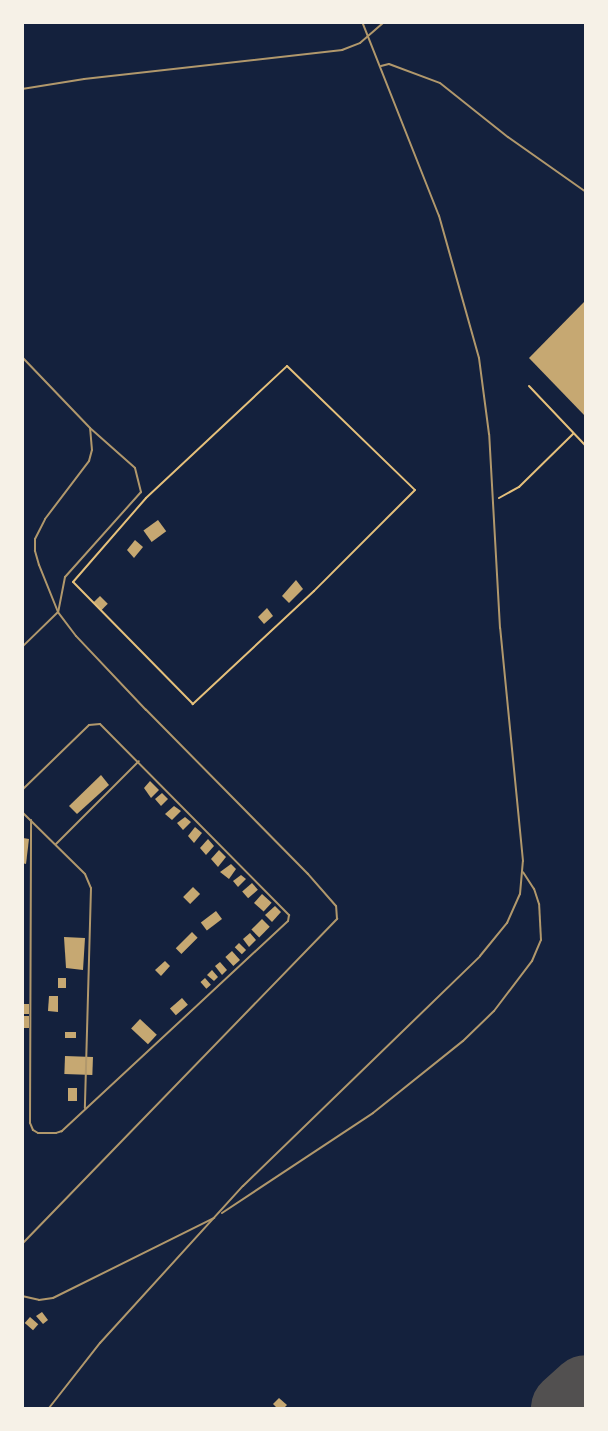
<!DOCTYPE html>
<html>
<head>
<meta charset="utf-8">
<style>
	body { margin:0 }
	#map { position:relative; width:608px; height:1431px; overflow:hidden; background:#14213d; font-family:Inter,sans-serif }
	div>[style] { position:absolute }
	.runway>* { height:72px; margin:-36px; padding:0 36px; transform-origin:36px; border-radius:36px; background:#525050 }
	.building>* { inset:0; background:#c6a872; transform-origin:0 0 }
	.path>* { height:2px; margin:-1px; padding:0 1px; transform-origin:1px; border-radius:1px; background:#e5c07b }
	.service>* { height:2px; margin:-1px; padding:0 1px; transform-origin:1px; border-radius:1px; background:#b1986c }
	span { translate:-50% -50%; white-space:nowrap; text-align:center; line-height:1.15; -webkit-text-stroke:6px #f6f1e7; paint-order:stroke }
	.frame { position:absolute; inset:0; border:24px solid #f6f1e7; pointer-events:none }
</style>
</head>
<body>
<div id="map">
	<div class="runway">
		<div style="left:567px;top:1408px;width:25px;rotate:-42deg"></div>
	</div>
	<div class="building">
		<div style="clip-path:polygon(585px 301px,585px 416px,529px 358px)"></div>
		<div style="left:158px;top:520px;width:14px;height:18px;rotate:54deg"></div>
		<div style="clip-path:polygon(135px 540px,143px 547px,134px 558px,127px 550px)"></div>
		<div style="clip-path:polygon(296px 580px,303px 589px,289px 603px,282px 596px)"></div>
		<div style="left:100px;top:596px;width:11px;height:9px;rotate:45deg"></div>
		<div style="clip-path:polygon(267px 608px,273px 616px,264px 624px,258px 617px)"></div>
		<div style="clip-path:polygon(101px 775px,109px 785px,77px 814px,69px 806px)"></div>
		<div style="clip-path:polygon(150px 781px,159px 790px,151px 798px,144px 788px)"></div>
		<div style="clip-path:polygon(162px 793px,168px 799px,161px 806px,155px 799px)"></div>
		<div style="clip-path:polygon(174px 806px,181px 811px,172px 820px,165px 814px)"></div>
		<div style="clip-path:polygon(185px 817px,191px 822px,183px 830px,177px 823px)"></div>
		<div style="clip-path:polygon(195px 827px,202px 833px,194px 843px,188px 836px)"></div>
		<div style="clip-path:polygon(23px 838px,29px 839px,26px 864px,22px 863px)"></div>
		<div style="clip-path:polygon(208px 839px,214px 846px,206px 855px,200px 848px)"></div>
		<div style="clip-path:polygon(219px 850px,226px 857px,218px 867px,211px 859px)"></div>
		<div style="clip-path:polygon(231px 864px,236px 869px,229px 879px,220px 872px)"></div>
		<div style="clip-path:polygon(241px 875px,246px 879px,238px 887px,233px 881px)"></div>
		<div style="left:252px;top:883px;width:9px;height:13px;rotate:49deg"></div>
		<div style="left:193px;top:887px;width:10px;height:14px;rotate:45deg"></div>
		<div style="left:262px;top:894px;width:13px;height:12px;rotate:42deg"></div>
		<div style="clip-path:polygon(275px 906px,281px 912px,272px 922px,265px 915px)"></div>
		<div style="left:216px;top:911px;width:10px;height:19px;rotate:53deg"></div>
		<div style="left:262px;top:919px;width:11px;height:15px;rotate:45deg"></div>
		<div style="left:192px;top:932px;width:8px;height:23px;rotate:45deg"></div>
		<div style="clip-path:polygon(250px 933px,256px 940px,249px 947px,243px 939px)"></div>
		<div style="clip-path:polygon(64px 937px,85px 938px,83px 970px,66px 968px)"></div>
		<div style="left:239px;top:943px;width:10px;height:6px;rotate:45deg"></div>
		<div style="left:232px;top:951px;width:12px;height:9px;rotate:48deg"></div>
		<div style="clip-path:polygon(165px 961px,170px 966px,161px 976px,155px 970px)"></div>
		<div style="clip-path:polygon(220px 962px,227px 970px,222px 975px,215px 966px)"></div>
		<div style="clip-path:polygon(212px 970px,218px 977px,214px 981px,207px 975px)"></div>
		<div style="left:58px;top:978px;width:8px;height:10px"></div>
		<div style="left:205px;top:978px;width:9px;height:6px;rotate:49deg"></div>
		<div style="clip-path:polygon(49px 996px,58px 996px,58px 1012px,48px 1011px)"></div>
		<div style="left:182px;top:998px;width:9px;height:16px;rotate:49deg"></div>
		<div style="left:22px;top:1004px;width:7px;height:10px"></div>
		<div style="left:22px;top:1016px;width:7px;height:12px"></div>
		<div style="left:140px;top:1019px;width:23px;height:13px;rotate:43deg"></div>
		<div style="left:65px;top:1032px;width:11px;height:6px"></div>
		<div style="left:65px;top:1056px;width:28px;height:18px;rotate:2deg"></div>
		<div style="left:68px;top:1088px;width:9px;height:13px"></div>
		<div style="clip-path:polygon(42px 1312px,48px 1320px,43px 1324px,36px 1316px)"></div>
		<div style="left:30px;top:1317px;width:11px;height:8px;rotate:41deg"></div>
		<div style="clip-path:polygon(279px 1398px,287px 1405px,284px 1408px,277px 1408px,273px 1404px)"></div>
	</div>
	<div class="path">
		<div style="left:287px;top:366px;width:178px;rotate:44.1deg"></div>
		<div style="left:415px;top:490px;width:143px;rotate:135deg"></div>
		<div style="left:314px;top:591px;width:166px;rotate:137deg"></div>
		<div style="left:193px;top:704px;width:171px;rotate:-134.5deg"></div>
		<div style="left:73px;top:582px;width:111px;rotate:-49deg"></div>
		<div style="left:146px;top:498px;width:193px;rotate:-43.1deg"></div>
		<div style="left:529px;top:386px;width:83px;rotate:46.5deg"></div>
		<div style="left:499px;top:498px;width:23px;rotate:-29deg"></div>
		<div style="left:519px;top:487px;width:76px;rotate:-44.5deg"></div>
	</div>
	<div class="service">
		<div style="left:381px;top:66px;width:8px;rotate:-14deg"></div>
		<div style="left:389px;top:64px;width:54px;rotate:20.4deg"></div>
		<div style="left:440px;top:83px;width:87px;rotate:38.5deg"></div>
		<div style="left:508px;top:137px;width:95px;rotate:35.2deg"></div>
		<div style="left:22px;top:89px;width:63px;rotate:-9.2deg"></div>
		<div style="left:84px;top:79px;width:260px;rotate:-6.4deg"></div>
		<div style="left:342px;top:50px;width:19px;rotate:-21deg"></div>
		<div style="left:360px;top:43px;width:32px;rotate:-41deg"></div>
		<div style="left:22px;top:357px;width:98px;rotate:46.2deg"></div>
		<div style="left:90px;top:428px;width:60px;rotate:41.6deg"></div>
		<div style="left:135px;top:468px;width:25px;rotate:76deg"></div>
		<div style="left:141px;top:492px;width:114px;rotate:131.8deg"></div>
		<div style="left:65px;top:577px;width:36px;rotate:101deg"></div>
		<div style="left:58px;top:612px;width:50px;rotate:135.8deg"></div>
		<div style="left:22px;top:790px;width:93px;rotate:-44.1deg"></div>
		<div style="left:89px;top:725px;width:11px;rotate:-5deg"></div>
		<div style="left:100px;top:724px;width:269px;rotate:45.3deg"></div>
		<div style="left:289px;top:915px;width:6px;rotate:99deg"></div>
		<div style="left:288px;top:921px;width:309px;rotate:137.1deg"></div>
		<div style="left:62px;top:1131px;width:6px;rotate:162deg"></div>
		<div style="left:56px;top:1133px;width:18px;rotate:180deg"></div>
		<div style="left:38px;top:1133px;width:6px;rotate:-149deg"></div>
		<div style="left:33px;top:1130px;width:8px;rotate:-113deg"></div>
		<div style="left:30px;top:1123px;width:303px;rotate:-89.8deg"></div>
		<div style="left:22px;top:812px;width:88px;rotate:44.5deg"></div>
		<div style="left:85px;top:874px;width:15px;rotate:67deg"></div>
		<div style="left:91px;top:888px;width:220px;rotate:91.6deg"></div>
		<div style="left:56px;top:844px;width:117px;rotate:-45deg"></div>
		<div style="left:222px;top:1213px;width:181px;rotate:-33.5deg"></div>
		<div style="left:373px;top:1113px;width:115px;rotate:-38.7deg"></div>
		<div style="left:463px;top:1041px;width:43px;rotate:-44.1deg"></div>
		<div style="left:494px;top:1011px;width:63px;rotate:-52.8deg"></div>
		<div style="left:532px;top:961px;width:23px;rotate:-67deg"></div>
		<div style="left:541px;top:940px;width:36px;rotate:-93deg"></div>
		<div style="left:539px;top:904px;width:16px;rotate:-108deg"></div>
		<div style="left:534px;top:889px;width:20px;rotate:-123deg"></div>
		<div style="left:22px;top:1244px;width:453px;rotate:-45.9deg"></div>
		<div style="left:337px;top:919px;width:13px;rotate:-94deg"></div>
		<div style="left:336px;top:906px;width:43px;rotate:-131.2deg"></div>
		<div style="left:308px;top:874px;width:231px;rotate:-134.6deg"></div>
		<div style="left:146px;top:710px;width:102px;rotate:-133.4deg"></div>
		<div style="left:76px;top:636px;width:30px;rotate:-127deg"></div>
		<div style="left:58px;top:612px;width:51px;rotate:-112deg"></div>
		<div style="left:39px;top:565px;width:15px;rotate:-106deg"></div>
		<div style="left:35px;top:551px;width:12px;rotate:-90deg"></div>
		<div style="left:35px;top:539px;width:22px;rotate:-63deg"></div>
		<div style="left:45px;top:519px;width:73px;rotate:-52.8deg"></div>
		<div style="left:89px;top:461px;width:11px;rotate:-75deg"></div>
		<div style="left:92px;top:450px;width:22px;rotate:-95deg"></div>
		<div style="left:22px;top:1296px;width:17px;rotate:13deg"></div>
		<div style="left:39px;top:1300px;width:14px;rotate:-8deg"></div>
		<div style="left:53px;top:1298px;width:180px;rotate:-26.4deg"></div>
		<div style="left:49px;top:1408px;width:83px;rotate:-51.9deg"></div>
		<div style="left:100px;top:1343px;width:212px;rotate:-47.7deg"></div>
		<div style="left:243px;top:1186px;width:330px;rotate:-44.1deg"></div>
		<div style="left:480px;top:956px;width:43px;rotate:-50.7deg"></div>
		<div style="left:507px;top:923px;width:32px;rotate:-66deg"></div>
		<div style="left:520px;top:894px;width:33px;rotate:-85deg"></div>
		<div style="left:523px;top:861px;width:234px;rotate:-95.6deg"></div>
		<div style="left:500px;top:628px;width:194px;rotate:-93.2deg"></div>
		<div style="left:489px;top:434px;width:77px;rotate:-97.5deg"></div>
		<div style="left:479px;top:358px;width:148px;rotate:-105.7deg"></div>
		<div style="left:439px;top:216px;width:209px;rotate:-111.6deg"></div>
	</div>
	<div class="frame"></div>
</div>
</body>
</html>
